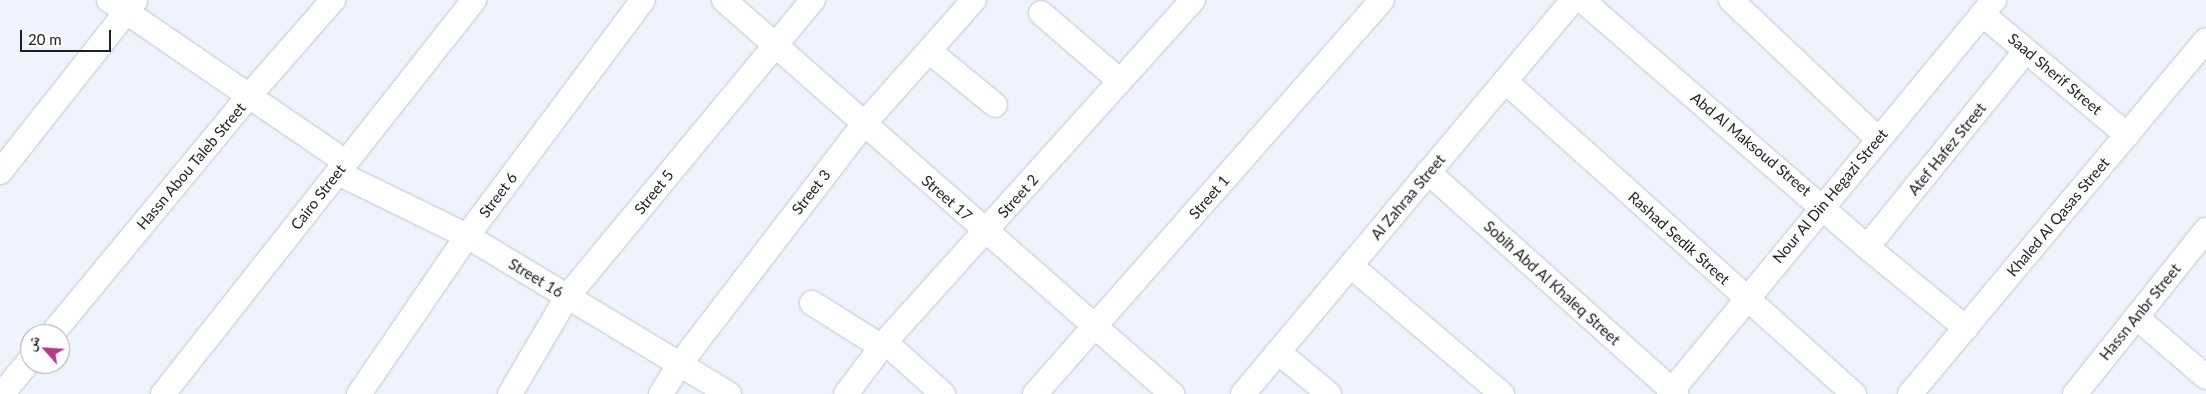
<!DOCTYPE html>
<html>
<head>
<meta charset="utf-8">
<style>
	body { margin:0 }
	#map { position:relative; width:2206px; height:394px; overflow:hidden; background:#eef3fd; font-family:Lato,"Noto Naskh Arabic",sans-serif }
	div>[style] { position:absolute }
	.roads { filter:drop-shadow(0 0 1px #c2c7d0) drop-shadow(0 0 1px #c2c7d0) }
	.minor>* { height:24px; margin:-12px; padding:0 12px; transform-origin:12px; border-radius:12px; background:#fff }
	span { translate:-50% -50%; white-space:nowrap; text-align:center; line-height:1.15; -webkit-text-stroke:5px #fff; paint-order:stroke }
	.street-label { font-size:15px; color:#202125 }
	.north { position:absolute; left:20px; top:324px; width:50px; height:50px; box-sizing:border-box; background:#fff; border:1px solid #a6a6a8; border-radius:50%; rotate:296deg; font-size:14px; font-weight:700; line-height:20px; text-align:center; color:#202125 }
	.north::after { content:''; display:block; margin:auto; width:18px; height:22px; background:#b4398b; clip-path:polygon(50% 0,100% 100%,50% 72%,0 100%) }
	.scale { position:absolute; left:20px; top:30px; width:91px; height:22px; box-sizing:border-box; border:2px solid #202125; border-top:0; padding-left:6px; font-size:15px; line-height:18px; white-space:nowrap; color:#202125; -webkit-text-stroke:4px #fff; paint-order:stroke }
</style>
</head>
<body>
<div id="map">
	<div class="roads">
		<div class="minor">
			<div style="left:109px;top:0;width:287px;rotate:34.4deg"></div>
			<div style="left:724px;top:0;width:597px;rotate:41.33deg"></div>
			<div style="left:1582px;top:0;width:377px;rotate:40.9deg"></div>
			<div style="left:1867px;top:247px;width:128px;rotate:39.3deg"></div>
			<div style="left:1731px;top:0;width:202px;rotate:43.4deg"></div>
			<div style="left:1041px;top:13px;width:104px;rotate:40.7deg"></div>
			<div style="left:1982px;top:14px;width:189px;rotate:39.8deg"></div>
			<div style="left:929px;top:51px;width:85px;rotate:39.3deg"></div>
			<div style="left:1505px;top:81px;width:469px;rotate:41.9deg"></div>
			<div style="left:0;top:172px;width:218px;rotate:-51.7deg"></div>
			<div style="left:1428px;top:172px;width:333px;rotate:41.8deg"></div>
			<div style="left:338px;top:173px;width:144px;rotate:26deg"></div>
			<div style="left:467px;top:236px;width:306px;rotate:31.1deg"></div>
			<div style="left:1867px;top:247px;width:252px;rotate:-51deg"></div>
			<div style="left:1351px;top:266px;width:198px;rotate:40.3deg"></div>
			<div style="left:812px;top:303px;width:83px;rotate:32.2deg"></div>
			<div style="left:2136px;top:317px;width:92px;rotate:40.6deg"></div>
			<div style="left:52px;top:334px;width:309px;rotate:-50.4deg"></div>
			<div style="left:249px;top:96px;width:128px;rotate:-48.8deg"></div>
			<div style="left:885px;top:342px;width:78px;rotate:41.9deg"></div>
			<div style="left:1278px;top:352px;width:66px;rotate:39.5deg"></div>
			<div style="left:2px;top:394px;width:44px;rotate:-50.5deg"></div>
			<div style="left:163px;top:394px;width:502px;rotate:-51.71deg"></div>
			<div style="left:359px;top:394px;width:191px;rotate:-55.6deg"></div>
			<div style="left:467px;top:236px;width:294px;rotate:-53.3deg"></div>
			<div style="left:510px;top:394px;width:113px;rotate:-59.6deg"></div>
			<div style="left:567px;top:297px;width:386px;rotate:-50.4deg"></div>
			<div style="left:661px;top:394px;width:34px;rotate:-58deg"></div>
			<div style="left:679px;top:365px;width:302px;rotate:-52.5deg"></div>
			<div style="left:863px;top:125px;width:167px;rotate:-48.4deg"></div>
			<div style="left:846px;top:394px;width:65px;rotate:-53.1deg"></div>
			<div style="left:885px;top:342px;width:460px;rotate:-48deg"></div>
			<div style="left:1035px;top:394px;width:525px;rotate:-48.63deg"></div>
			<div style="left:1243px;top:394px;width:514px;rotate:-50.05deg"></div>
			<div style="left:1669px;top:394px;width:511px;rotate:-50.48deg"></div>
			<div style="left:1910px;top:394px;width:461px;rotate:-50.1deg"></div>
			<div style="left:2075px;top:394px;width:210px;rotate:-51.4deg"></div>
		</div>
	</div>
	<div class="street-label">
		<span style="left:2055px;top:74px;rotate:40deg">Saad Sherif Street</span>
		<span style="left:1751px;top:144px;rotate:40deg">Abd Al Maksoud Street</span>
		<span style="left:1947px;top:149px;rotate:-51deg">Atef Hafez Street</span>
		<span style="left:191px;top:166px;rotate:-50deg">Hassn Abou Taleb Street</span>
		<span style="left:654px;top:192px;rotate:-51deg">Street 5</span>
		<span style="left:811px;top:192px;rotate:-52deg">Street 3</span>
		<span style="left:498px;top:195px;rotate:-53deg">Street 6</span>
		<span style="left:1018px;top:196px;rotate:-48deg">Street 2</span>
		<span style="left:1830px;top:196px;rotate:-50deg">Nour Al Din Hegazi Street</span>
		<span style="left:318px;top:197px;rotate:-52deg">Cairo Street</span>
		<span style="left:1209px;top:197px;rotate:-49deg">Street 1</span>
		<span style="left:1408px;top:197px;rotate:-50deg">Al Zahraa Street</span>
		<span style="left:947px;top:198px;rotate:41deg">Street 17</span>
		<span style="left:2058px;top:217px;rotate:-50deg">Khaled Al Qasas Street</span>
		<span style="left:1679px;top:238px;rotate:42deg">Rashad Sedik Street</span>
		<span style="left:536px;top:278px;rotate:31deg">Street 16</span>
		<span style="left:1552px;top:283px;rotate:42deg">Sobih Abd Al Khaleq Street</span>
		<span style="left:2140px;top:312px;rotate:-51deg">Hassn Anbr Street</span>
	</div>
	<div class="north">ش</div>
	<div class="scale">20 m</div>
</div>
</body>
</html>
